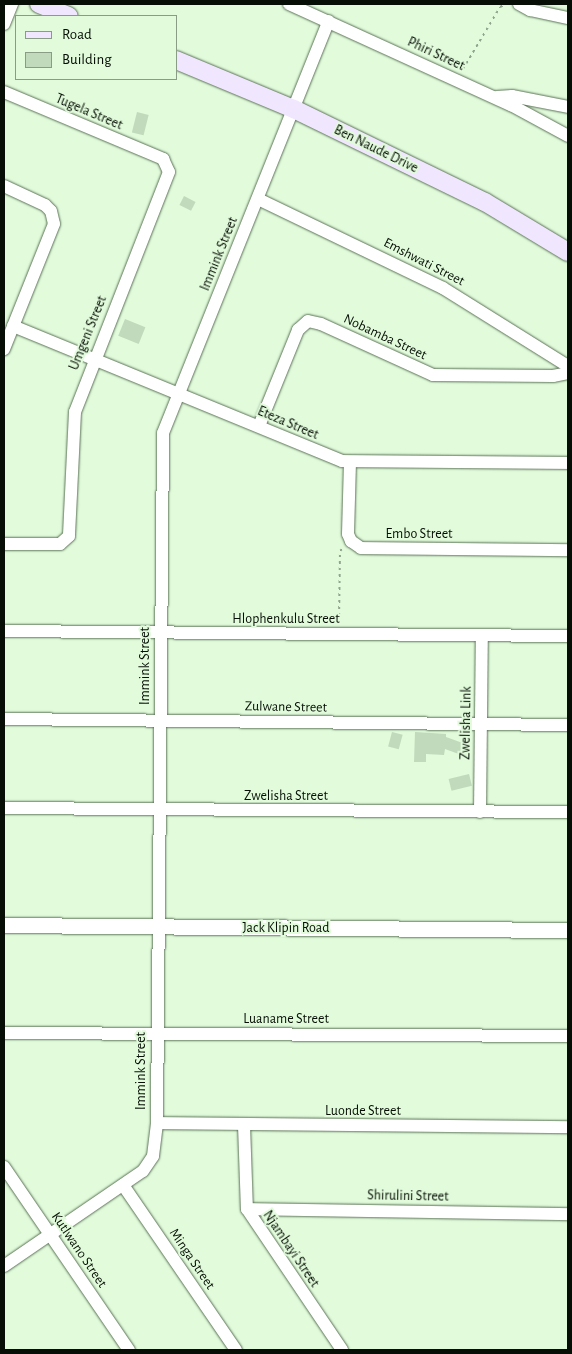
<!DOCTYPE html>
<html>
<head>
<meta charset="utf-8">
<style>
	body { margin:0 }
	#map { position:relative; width:572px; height:1354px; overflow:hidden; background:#e1fbdb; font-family:"Alegreya Sans",sans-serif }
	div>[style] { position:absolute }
	.building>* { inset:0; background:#c0dabb; transform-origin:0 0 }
	.path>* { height:2px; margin-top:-1px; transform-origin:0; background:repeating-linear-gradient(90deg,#91a48d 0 2.5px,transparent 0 6.5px) }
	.roads { filter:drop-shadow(0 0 1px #5b7256) drop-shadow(0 0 1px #5b7256) }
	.minor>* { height:12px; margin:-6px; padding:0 6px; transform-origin:6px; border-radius:6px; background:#fff }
	.tertiary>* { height:15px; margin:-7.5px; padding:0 7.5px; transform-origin:7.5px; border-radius:7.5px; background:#fff }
	.secondary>* { height:18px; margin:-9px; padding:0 9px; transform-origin:9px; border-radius:9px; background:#f0e7fe }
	span { translate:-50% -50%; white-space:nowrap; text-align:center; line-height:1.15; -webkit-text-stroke:4px #e1fbdb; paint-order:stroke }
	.street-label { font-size:14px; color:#060e05 }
	.frame { position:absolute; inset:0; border:5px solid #060e05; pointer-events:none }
	.legend { position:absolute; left:15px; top:15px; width:162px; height:65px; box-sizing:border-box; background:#e1fbdb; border:1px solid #899c85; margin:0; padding:6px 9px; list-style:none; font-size:15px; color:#060e05 }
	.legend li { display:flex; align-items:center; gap:10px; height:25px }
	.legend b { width:25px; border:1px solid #899c85 }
</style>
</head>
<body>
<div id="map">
	<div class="building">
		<div style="left:137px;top:112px;width:12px;height:21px;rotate:14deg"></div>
		<div style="left:184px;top:196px;width:13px;height:10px;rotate:27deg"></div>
		<div style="left:125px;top:319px;width:22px;height:18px;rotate:22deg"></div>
		<div style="left:392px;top:732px;width:11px;height:15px;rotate:15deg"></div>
		<div style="clip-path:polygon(415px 732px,446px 734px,446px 737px,471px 746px,467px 757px,445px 749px,444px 755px,426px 754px,426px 762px,414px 762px)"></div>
		<div style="left:469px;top:774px;width:12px;height:21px;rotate:76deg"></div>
	</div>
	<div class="path">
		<div style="left:463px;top:69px;width:72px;rotate:-59.2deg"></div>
		<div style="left:500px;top:7px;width:7px;rotate:-27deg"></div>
		<div style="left:339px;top:622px;width:71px;rotate:-89.2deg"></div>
		<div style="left:340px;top:551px;width:4px;rotate:-45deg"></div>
	</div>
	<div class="roads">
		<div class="minor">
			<div style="left:289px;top:4px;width:244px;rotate:24.5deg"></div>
			<div style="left:511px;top:105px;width:65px;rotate:28.5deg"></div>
			<div style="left:519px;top:4px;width:13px;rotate:29deg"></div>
			<div style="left:530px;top:10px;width:39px;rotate:12deg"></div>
			<div style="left:4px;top:24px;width:22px;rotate:-68deg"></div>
			<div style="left:4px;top:92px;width:173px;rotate:22.8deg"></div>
			<div style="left:163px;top:159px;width:14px;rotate:65deg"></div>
			<div style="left:169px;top:172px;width:258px;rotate:111.4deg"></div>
			<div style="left:75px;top:412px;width:124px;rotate:92.8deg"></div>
			<div style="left:69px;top:536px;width:12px;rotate:138deg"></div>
			<div style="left:60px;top:544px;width:56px;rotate:180deg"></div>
			<div style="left:497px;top:97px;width:15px;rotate:-4deg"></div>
			<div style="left:512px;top:96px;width:57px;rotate:11.1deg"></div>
			<div style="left:4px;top:186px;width:45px;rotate:24.9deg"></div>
			<div style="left:45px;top:205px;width:8px;rotate:45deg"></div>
			<div style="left:51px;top:211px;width:13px;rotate:77deg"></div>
			<div style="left:54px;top:224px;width:135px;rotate:111.8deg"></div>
			<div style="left:258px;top:199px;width:205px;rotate:25.7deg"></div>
			<div style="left:443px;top:288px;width:147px;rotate:32deg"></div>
			<div style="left:13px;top:326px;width:356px;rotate:22.3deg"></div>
			<div style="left:342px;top:461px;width:226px;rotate:0.5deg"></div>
			<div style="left:259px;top:426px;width:104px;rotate:-67.9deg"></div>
			<div style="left:298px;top:330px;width:13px;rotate:-42deg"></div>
			<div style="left:308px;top:321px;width:13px;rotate:13deg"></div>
			<div style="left:321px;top:324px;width:123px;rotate:24.5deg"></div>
			<div style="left:433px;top:375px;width:120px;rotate:0.5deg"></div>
			<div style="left:553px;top:376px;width:15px;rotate:-11deg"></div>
			<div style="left:350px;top:462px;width:72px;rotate:91.6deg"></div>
			<div style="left:348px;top:534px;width:8px;rotate:67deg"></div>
			<div style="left:351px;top:541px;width:12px;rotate:35deg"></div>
			<div style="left:361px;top:548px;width:207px;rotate:0.6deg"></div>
			<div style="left:4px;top:631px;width:564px;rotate:0.51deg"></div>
			<div style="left:4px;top:719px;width:564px;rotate:0.61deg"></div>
			<div style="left:4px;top:808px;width:564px;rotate:0.41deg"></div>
			<div style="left:480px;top:812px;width:177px;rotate:-89.4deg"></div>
			<div style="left:4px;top:1033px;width:564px;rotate:0.3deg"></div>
			<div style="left:157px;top:1123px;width:411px;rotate:0.6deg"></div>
			<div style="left:244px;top:1125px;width:84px;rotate:88deg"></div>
			<div style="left:247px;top:1209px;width:170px;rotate:56deg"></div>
			<div style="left:4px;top:1167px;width:222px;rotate:55.7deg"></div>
			<div style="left:123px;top:1185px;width:200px;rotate:55.6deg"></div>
			<div style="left:247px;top:1209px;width:321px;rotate:0.9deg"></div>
			<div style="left:4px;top:1266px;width:168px;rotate:-34.4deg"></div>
			<div style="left:143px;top:1171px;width:18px;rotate:-56deg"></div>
			<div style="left:153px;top:1156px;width:33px;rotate:-83deg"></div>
			<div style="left:157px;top:1123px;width:690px;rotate:-89.5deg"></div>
			<div style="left:163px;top:433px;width:444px;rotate:-68.1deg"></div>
		</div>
		<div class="tertiary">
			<div style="left:4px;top:925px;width:564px;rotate:0.51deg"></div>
		</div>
		<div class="secondary">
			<div style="left:39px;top:4px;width:32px;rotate:22deg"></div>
			<div style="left:176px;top:60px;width:128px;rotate:22.6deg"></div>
			<div style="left:294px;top:109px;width:212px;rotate:26deg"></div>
			<div style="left:485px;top:202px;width:97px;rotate:31.1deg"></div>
		</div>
	</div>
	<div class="street-label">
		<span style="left:436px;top:54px;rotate:25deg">Phiri Street</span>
		<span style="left:89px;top:112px;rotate:23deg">Tugela Street</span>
		<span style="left:376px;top:149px;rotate:26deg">Ben Naude Drive</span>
		<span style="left:219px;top:254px;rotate:-68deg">Immink Street</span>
		<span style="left:424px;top:262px;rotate:27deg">Emshwati Street</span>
		<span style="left:88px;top:333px;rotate:-68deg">Umgeni Street</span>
		<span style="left:385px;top:337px;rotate:25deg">Nobamba Street</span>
		<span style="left:288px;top:423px;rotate:23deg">Eteza Street</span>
		<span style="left:419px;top:534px">Embo Street</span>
		<span style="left:286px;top:619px">Hlophenkulu Street</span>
		<span style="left:145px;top:666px;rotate:-90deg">Immink Street</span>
		<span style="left:286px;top:707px;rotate:1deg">Zulwane Street</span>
		<span style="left:466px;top:723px;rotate:-89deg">Zwelisha Link</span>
		<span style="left:286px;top:796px">Zwelisha Street</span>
		<span style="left:286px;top:928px">Jack Klipin Road</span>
		<span style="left:286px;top:1019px">Luaname Street</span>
		<span style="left:141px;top:1071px;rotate:-90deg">Immink Street</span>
		<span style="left:363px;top:1111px">Luonde Street</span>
		<span style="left:408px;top:1196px;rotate:1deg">Shirulini Street</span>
		<span style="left:291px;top:1249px;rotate:56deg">Njambayi Street</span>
		<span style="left:79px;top:1250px;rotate:56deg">Kutlwano Street</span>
		<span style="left:192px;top:1259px;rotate:56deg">Minga Street</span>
	</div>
	<div class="frame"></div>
	<ul class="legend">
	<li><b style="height:6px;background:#f0e7fe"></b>Road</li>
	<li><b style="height:14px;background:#c0dabb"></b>Building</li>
	</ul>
</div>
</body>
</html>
